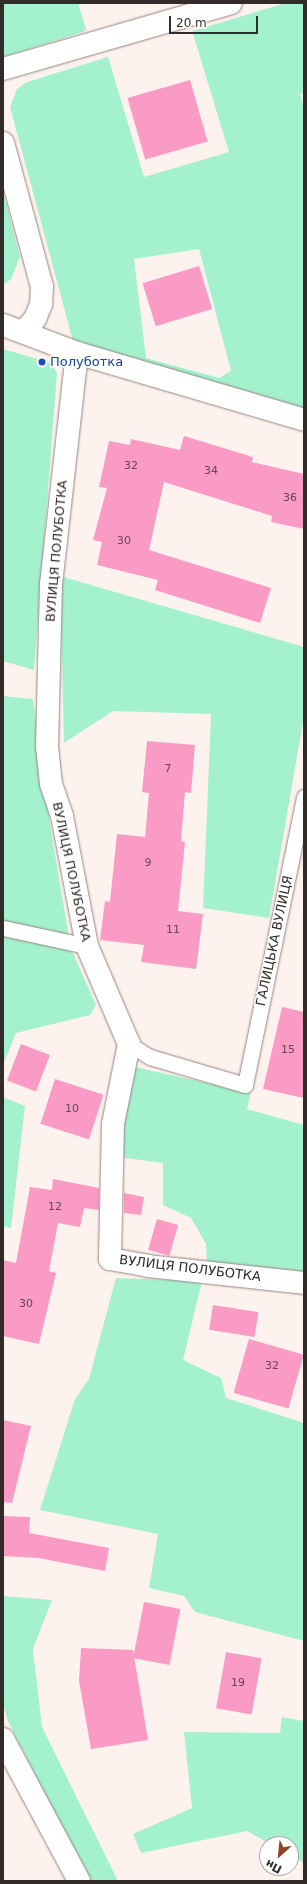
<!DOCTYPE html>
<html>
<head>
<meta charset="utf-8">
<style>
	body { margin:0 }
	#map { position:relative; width:307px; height:1884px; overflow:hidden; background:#fef2ee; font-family:"DejaVu Sans",sans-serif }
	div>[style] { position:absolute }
	.green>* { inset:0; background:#a4f1cd }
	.building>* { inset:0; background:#f99bc4; transform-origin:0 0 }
	.roads { filter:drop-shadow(0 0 1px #95847e) drop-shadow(0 0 1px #95847e) }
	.service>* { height:15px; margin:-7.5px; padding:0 7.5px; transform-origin:7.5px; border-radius:7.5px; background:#fff }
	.minor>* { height:22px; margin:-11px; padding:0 11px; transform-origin:11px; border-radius:11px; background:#fff }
	.secondary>* { height:22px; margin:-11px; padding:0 11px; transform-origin:11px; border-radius:11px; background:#fff }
	.dots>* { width:11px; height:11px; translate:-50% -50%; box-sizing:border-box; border:2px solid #fff; border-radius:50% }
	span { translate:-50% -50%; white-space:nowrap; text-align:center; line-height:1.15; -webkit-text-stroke:3px #fff; paint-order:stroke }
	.number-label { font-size:11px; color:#644750 }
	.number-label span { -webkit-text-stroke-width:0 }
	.transit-label { font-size:13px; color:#164399 }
	.left { translate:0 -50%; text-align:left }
	.street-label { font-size:13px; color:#322b29 }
	.frame { position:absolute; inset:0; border:4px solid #322b29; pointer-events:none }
	.north { position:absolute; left:259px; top:1836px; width:40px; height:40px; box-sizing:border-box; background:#fff; border:1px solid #adaaa9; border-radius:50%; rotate:207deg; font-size:11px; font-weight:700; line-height:16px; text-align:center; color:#322b29 }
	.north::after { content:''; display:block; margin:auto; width:14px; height:18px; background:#8d4526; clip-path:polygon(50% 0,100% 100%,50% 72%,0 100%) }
	.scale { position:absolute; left:169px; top:16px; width:89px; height:18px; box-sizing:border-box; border:2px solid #322b29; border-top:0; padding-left:5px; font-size:12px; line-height:14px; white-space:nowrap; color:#322b29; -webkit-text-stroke:3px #fff; paint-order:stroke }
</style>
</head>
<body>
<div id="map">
	<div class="green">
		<div style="clip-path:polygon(3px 3px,78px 3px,86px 29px,83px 32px,3px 57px)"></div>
		<div style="clip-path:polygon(evenodd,286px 3px,304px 3px,304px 93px,300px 94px,304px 108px,304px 409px,73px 341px,10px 107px,17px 89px,27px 82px,108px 57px,144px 177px,229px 152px,192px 31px,286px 3px,199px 249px,231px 371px,219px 378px,146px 358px,134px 259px,199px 249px)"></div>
		<div style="clip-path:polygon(3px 191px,20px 257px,11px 279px,3px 285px)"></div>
		<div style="clip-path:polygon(3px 349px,51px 363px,57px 373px,34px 670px,3px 661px)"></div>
		<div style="clip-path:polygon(60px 576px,304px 647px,304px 716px,269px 918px,203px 908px,211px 714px,113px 711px,64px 743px)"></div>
		<div style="clip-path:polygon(3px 696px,33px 699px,51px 831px,71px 949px,96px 1005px,90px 1015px,16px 1033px,3px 1065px)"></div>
		<div style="clip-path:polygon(135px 1067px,251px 1093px,247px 1109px,304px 1125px,304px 1275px,207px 1265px,206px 1244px,191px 1218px,163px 1205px,163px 1163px,119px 1157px,120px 1121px)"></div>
		<div style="clip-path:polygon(3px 1097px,25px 1106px,11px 1228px,3px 1226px)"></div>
		<div style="clip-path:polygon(116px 1278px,202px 1281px,183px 1360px,221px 1378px,226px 1398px,304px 1423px,304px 1641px,195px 1612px,184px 1596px,149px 1588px,158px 1534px,40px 1510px,75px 1399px,89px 1379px)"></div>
		<div style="clip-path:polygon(3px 1596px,52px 1600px,33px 1649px,42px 1727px,118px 1881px,89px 1881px,8px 1721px,3px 1705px)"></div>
		<div style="clip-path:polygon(282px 1717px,304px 1721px,304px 1863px,291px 1856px,291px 1844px,270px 1844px,247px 1831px,141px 1853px,133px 1834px,192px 1808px,184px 1732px,280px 1733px)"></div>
	</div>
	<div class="building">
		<div style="left:190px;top:80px;width:64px;height:65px;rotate:74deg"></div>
		<div style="left:199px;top:266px;width:45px;height:59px;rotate:73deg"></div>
		<div style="clip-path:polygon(184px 436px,253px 457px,252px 462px,304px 474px,304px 529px,271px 522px,272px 516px,164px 482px,149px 550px,271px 588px,260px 623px,155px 590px,158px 580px,97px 565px,102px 542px,93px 540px,107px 488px,99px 487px,109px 441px,130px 445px,131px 439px,180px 450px)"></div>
		<div style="clip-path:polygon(147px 741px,195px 745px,191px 793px,185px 792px,181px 841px,185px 842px,178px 911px,203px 914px,196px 969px,141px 962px,144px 945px,100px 940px,105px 901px,110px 902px,117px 834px,145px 837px,149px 793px,142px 792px)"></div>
		<div style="clip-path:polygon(282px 1007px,304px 1012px,304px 1098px,263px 1089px)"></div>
		<div style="left:21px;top:1044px;width:31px;height:39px;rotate:21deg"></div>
		<div style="left:55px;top:1079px;width:51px;height:47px;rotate:18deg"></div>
		<div style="clip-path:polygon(53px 1179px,99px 1188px,99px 1210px,84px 1208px,80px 1227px,58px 1223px,49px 1271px,56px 1273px,39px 1344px,3px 1336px,3px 1260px,16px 1263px,30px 1187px,52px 1190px)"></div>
		<div style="clip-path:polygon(124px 1193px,144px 1197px,141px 1215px,124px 1213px)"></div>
		<div style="left:157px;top:1219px;width:22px;height:32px;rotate:16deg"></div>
		<div style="left:213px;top:1305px;width:46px;height:25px;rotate:9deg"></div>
		<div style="left:249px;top:1339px;width:57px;height:56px;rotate:16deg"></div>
		<div style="clip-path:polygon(3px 1420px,31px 1426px,12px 1503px,3px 1502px)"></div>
		<div style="clip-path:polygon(3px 1516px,30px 1517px,29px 1533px,109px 1548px,105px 1571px,39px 1558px,3px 1556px)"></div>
		<div style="left:144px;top:1602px;width:37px;height:57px;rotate:11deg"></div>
		<div style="clip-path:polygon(81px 1648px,133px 1650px,148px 1740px,91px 1749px,79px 1681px)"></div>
		<div style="left:226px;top:1652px;width:36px;height:57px;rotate:10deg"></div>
	</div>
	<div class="roads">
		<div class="service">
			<div style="left:3px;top:928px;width:86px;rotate:12.1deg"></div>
			<div style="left:129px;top:1044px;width:25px;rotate:32deg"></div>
			<div style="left:150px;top:1057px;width:99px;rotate:16.4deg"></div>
			<div style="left:245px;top:1085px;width:294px;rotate:-78.4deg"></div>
		</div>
		<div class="minor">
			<div style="left:3px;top:69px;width:237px;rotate:-16.1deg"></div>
			<div style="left:3px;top:143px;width:149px;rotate:74.8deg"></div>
			<div style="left:42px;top:287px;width:17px;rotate:93deg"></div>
			<div style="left:41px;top:304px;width:16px;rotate:112deg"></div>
			<div style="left:35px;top:319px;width:16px;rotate:133deg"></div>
			<div style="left:77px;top:353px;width:232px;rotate:96.4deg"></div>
			<div style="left:51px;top:584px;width:162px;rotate:91.4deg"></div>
			<div style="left:47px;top:746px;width:38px;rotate:84deg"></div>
			<div style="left:51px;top:784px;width:34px;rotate:71deg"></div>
			<div style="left:62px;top:816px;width:132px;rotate:79.1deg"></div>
			<div style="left:87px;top:946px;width:107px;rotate:66.8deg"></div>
			<div style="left:129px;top:1044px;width:82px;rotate:101.3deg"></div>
			<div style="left:113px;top:1124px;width:135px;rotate:91.3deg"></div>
			<div style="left:110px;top:1259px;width:39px;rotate:10deg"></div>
			<div style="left:148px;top:1266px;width:157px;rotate:6.2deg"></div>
			<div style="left:3px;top:1739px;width:161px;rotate:61.8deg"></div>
		</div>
		<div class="secondary">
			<div style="left:3px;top:325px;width:79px;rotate:20.7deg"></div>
			<div style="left:77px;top:353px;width:237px;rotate:16.4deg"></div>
		</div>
	</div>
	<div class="dots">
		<div style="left:42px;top:362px;background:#1a4fb4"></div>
	</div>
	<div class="number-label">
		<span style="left:131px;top:466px">32</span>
		<span style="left:211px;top:471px">34</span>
		<span style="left:290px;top:498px">36</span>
		<span style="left:124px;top:541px">30</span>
		<span style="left:168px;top:769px">7</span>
		<span style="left:148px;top:863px">9</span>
		<span style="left:173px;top:930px">11</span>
		<span style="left:288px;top:1050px">15</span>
		<span style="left:72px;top:1109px">10</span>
		<span style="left:55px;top:1207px">12</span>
		<span style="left:26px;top:1304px">30</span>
		<span style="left:272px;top:1366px">32</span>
		<span style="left:238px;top:1683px">19</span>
	</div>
	<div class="transit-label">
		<span class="left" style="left:50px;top:362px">Полуботка</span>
	</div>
	<div class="street-label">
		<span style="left:57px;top:551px;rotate:-85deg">ВУЛИЦЯ ПОЛУБОТКА</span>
		<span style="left:71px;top:872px;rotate:78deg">ВУЛИЦЯ ПОЛУБОТКА</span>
		<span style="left:275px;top:941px;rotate:-78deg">ГАЛИЦЬКА ВУЛИЦЯ</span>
		<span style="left:190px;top:1269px;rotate:7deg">ВУЛИЦЯ ПОЛУБОТКА</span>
	</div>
	<div class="frame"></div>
	<div class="north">Пн</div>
	<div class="scale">20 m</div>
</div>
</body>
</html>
